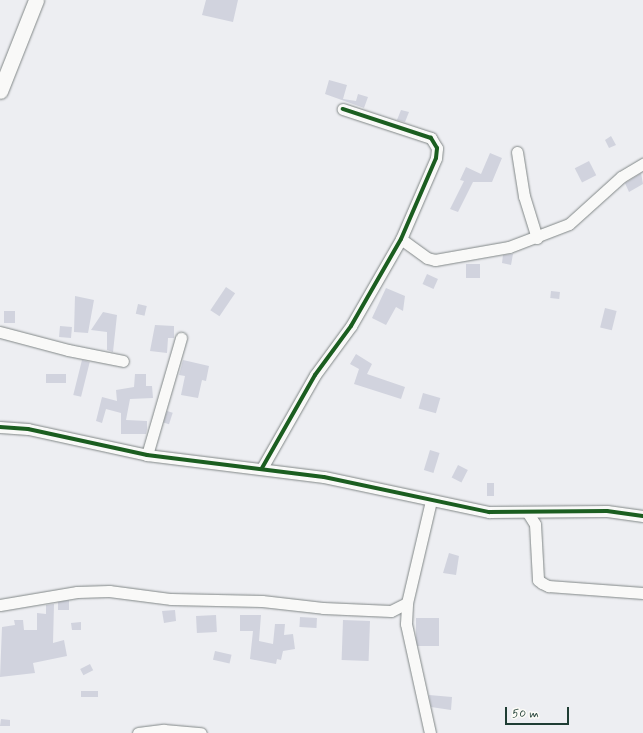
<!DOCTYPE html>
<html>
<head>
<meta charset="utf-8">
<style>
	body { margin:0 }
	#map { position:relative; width:643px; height:733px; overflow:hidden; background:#edeef2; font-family:Mynerve,sans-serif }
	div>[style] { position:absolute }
	.building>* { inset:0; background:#d1d3de; transform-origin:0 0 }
	.roads { filter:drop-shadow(0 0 1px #818787) drop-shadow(0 0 1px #818787) }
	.minor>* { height:11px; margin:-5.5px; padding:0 5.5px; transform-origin:5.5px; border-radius:5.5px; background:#f9f9f8 }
	.major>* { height:15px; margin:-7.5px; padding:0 7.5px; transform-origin:7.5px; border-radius:7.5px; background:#f9f9f8 }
	.cycleway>* { height:4px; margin:-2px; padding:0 2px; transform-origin:2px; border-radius:2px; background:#1b5e20 }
	span { translate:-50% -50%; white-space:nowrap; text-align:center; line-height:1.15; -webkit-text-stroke:3px #fdfcf7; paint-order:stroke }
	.scale { position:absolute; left:505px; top:707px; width:64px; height:18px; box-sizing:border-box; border:2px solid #1f3d34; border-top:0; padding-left:5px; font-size:12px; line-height:14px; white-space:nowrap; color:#1f3d34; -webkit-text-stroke:3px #fdfcf7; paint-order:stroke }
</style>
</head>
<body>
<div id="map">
	<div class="building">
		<div style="clip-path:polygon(206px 0,238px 0,233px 22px,202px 15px)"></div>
		<div style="clip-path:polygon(329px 80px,347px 85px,343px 99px,356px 101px,358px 94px,368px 97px,364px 108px,325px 94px)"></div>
		<div style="clip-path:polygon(401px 110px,409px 112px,405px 122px,397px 120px)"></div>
		<div style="clip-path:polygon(611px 136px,616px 145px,609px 148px,605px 140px)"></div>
		<div style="clip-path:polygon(490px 153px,502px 158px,492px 182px,473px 182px,458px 212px,450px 209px,464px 181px,460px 180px,466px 167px,481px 174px)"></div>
		<div style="left:589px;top:161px;width:16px;height:16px;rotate:63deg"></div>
		<div style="clip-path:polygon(641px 173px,643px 184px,629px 192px,625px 183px)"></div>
		<div style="clip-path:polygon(513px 254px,511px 265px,502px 263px,503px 255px)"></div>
		<div style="left:466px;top:264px;width:14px;height:14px"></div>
		<div style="left:427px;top:274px;width:12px;height:11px;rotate:24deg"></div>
		<div style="left:226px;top:287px;width:11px;height:28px;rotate:34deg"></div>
		<div style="clip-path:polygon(386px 288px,405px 296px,403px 311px,396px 307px,386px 325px,372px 318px)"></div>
		<div style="left:551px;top:291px;width:9px;height:7px;rotate:6deg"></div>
		<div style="clip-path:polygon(75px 296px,94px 300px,88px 333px,74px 332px)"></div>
		<div style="left:138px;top:304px;width:9px;height:10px;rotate:13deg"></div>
		<div style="left:605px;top:308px;width:12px;height:20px;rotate:14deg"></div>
		<div style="left:4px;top:311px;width:11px;height:12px"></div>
		<div style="clip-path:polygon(103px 312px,117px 315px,113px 352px,107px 350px,107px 332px,91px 330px)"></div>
		<div style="clip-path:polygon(155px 325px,174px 326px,174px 338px,168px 338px,167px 353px,150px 351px)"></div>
		<div style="left:60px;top:326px;width:12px;height:11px;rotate:5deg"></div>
		<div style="clip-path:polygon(356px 354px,372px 364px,367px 374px,405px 387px,401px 399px,354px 384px,359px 369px,350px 364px)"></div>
		<div style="left:82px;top:360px;width:8px;height:36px;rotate:14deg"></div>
		<div style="clip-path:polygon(183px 360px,209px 366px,206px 381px,202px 380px,198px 398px,181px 395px,185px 376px,179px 375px)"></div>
		<div style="left:46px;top:374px;width:20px;height:9px"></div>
		<div style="clip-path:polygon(135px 374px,146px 374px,146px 386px,152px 386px,153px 398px,130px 399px,126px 420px,147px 421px,147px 429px,146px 434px,121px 434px,121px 413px,106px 409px,102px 423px,96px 421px,102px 397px,117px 401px,116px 390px,134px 387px)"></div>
		<div style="left:423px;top:393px;width:18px;height:16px;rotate:16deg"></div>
		<div style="left:167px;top:411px;width:6px;height:12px;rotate:18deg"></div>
		<div style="left:430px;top:450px;width:10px;height:21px;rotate:17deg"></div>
		<div style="left:458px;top:465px;width:11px;height:14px;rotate:27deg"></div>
		<div style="left:487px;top:483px;width:7px;height:13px"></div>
		<div style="clip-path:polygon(449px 553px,459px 556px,456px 575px,443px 573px)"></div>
		<div style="clip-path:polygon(69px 600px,69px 610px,58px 610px,58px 602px)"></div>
		<div style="clip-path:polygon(54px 604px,53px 643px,64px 640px,67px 656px,33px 663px,35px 673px,0 677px,2px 627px,15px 625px,14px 620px,23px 620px,24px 630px,37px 630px,37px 613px,46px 614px,46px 605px)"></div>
		<div style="clip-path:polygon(175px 610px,176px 621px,164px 623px,162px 611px)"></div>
		<div style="left:216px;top:615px;width:17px;height:20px;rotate:87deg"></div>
		<div style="clip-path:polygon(240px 615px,261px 615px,259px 641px,273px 644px,275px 624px,285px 624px,284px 635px,293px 634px,295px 649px,283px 651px,281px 660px,277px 659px,276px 664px,250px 659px,253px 631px,240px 631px)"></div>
		<div style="left:300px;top:617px;width:17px;height:10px;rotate:3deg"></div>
		<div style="left:416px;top:618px;width:23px;height:28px"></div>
		<div style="left:343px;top:620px;width:27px;height:40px;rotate:2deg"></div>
		<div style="clip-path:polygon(81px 622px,81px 630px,72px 630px,71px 623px)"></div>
		<div style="left:215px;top:651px;width:17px;height:9px;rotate:13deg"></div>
		<div style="left:90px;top:664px;width:7px;height:11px;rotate:63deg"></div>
		<div style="left:81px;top:691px;width:17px;height:6px"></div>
		<div style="clip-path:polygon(429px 695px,452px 697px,451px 710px,431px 707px)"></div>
		<div style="clip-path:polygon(1px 719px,10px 720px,10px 726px,0 726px)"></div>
	</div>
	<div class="roads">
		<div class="minor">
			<div style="left:517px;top:152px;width:45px;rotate:81deg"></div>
			<div style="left:524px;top:196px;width:44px;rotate:72.8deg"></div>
			<div style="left:401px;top:239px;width:32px;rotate:36deg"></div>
			<div style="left:427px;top:258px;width:8px;rotate:14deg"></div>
			<div style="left:435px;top:260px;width:75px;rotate:-10deg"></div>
			<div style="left:509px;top:247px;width:64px;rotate:-21deg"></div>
			<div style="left:569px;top:224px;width:70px;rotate:-42.1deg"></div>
			<div style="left:621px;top:177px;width:26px;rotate:-31deg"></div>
			<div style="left:0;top:332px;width:70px;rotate:14.8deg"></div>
			<div style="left:68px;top:350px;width:56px;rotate:11.3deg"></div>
			<div style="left:0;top:427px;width:28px;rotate:4deg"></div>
			<div style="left:28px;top:429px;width:122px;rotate:12.3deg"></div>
			<div style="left:147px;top:455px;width:178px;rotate:7.1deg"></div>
			<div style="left:324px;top:477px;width:169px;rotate:12deg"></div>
			<div style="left:489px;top:512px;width:118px;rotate:-0.5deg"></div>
			<div style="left:607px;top:511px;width:36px;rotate:8deg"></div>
			<div style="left:147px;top:455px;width:122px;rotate:-73.8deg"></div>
			<div style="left:262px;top:468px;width:107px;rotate:-60.3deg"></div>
			<div style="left:315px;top:375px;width:61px;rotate:-53.7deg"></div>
			<div style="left:351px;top:326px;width:100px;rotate:-60.1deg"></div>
			<div style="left:401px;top:239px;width:88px;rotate:-66.6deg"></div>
			<div style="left:436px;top:158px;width:10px;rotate:-84deg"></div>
			<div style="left:437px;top:148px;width:12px;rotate:-121deg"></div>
			<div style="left:431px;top:138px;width:93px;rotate:-161.8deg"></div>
			<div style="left:528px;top:513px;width:13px;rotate:58deg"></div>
			<div style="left:535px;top:524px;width:56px;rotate:86.9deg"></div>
			<div style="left:538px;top:580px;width:5px;rotate:37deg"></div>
			<div style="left:542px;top:583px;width:7px;rotate:27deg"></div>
			<div style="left:548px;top:586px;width:95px;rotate:4.2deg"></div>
			<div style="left:0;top:605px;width:78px;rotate:-9.6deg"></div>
			<div style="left:77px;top:592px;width:32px;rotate:-2deg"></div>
			<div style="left:109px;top:591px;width:63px;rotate:7.4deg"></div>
			<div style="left:171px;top:599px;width:91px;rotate:1.3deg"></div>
			<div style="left:262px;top:601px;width:61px;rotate:6.5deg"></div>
			<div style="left:323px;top:608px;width:68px;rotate:2.5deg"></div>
			<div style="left:391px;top:611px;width:18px;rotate:-27deg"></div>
			<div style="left:138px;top:733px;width:26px;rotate:-7deg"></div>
			<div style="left:164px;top:730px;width:37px;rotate:5deg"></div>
			<div style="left:430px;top:733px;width:112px;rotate:-102.4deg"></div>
			<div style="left:406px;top:624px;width:21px;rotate:-87deg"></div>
			<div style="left:407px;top:603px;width:105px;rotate:-76.8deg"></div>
		</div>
		<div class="major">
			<div style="left:0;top:91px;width:98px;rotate:-68.4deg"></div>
		</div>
	</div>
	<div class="cycleway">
		<div style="left:0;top:427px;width:28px;rotate:4deg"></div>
		<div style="left:28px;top:429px;width:122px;rotate:12.3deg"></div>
		<div style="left:147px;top:455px;width:178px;rotate:7.1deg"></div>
		<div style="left:324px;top:477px;width:169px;rotate:12deg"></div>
		<div style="left:489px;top:512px;width:118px;rotate:-0.5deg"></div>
		<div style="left:607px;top:511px;width:36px;rotate:8deg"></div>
		<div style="left:262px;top:468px;width:107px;rotate:-60.3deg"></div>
		<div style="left:315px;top:375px;width:61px;rotate:-53.7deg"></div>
		<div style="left:351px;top:326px;width:100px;rotate:-60.1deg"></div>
		<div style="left:401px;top:239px;width:88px;rotate:-66.6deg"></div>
		<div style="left:436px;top:158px;width:10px;rotate:-84deg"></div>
		<div style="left:437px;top:148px;width:12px;rotate:-121deg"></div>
		<div style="left:431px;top:138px;width:93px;rotate:-161.8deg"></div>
	</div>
	<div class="scale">50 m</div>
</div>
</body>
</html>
